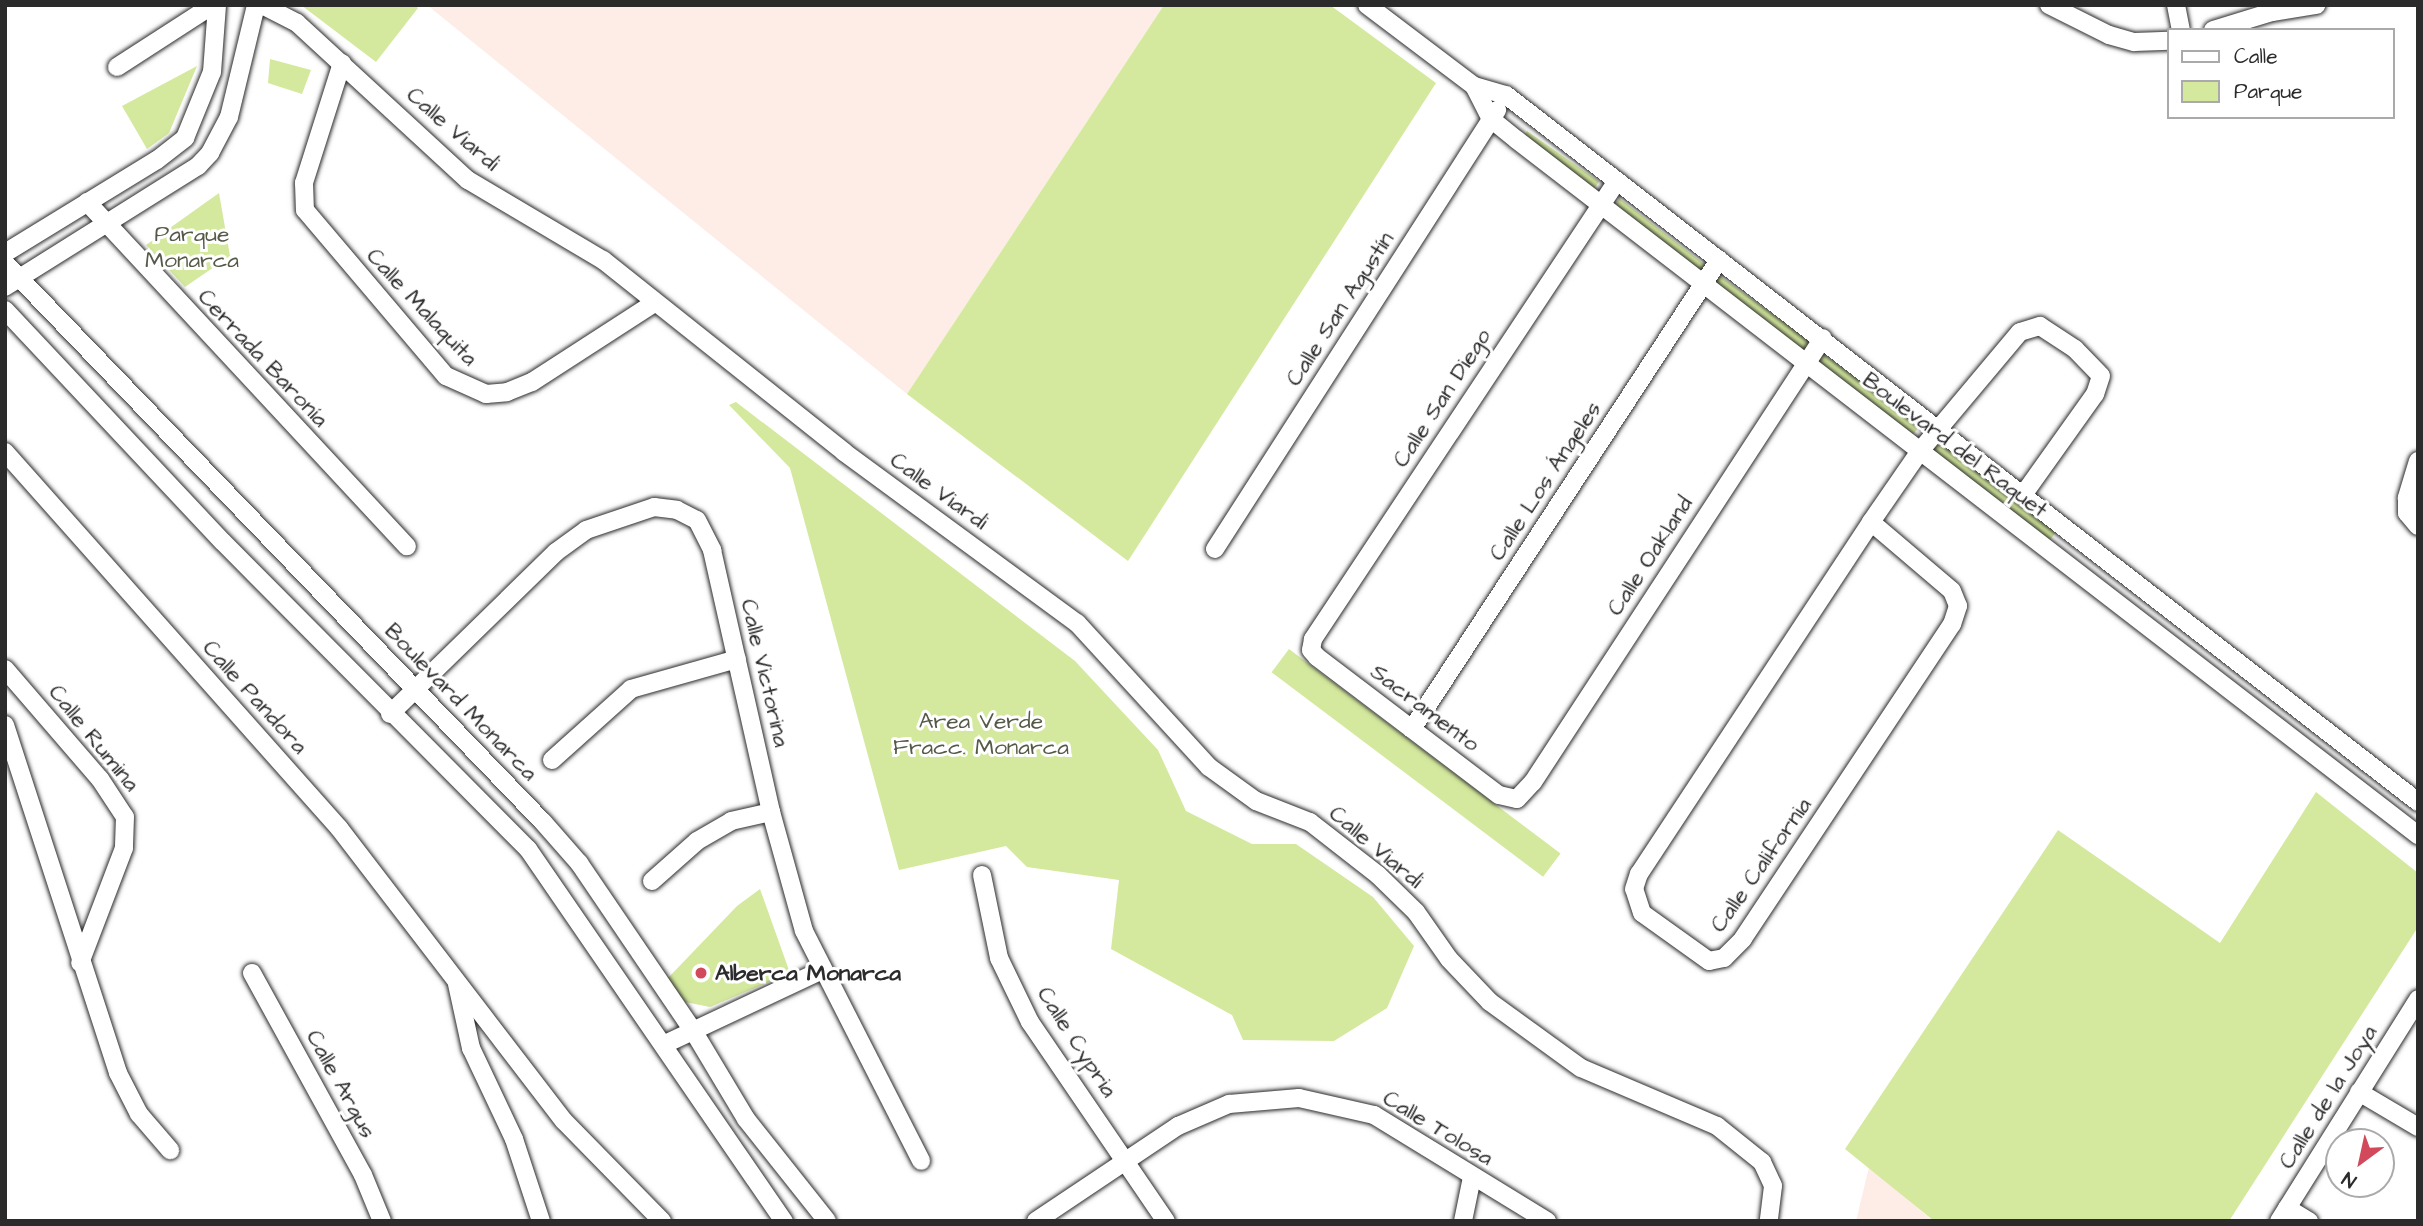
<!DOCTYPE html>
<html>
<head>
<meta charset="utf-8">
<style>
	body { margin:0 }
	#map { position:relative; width:2423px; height:1226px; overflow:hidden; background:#fff; font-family:"Architects Daughter",sans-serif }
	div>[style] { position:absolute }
	.built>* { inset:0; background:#fdede6 }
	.green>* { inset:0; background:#d4e99d; transform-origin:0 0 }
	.roads { filter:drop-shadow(0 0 2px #2b2b2b) drop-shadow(0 0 2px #2b2b2b) }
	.minor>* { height:18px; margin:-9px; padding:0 9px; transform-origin:9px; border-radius:9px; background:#fff }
	.dots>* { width:19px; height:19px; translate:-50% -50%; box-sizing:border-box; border:4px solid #fff; border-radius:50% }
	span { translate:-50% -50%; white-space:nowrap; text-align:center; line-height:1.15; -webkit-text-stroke:6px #fff; paint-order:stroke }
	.street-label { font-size:23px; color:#2b2b2b }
	.park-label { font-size:23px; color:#555a48 }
	.poi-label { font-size:23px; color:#2b2b2b; font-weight:700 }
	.left { translate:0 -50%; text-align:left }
	.frame { position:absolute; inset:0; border:7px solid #2b2b2b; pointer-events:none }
	.legend { position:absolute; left:2167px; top:28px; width:228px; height:91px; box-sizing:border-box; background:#fff; border:2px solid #aaa; margin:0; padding:9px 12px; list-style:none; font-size:21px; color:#2b2b2b }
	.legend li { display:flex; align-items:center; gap:14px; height:35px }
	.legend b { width:35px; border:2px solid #aaa }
	.north { position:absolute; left:2325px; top:1128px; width:70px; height:70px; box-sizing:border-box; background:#fff; border:2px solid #aaa; border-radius:50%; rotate:213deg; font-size:19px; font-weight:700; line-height:28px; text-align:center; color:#2b2b2b }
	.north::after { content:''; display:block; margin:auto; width:24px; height:32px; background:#d1495b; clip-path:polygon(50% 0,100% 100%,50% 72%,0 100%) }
</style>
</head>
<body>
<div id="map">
	<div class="built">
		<div style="clip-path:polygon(427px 5px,1164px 5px,907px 394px)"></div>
		<div style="clip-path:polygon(1869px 1167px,1933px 1221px,1856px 1221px)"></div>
	</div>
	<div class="green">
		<div style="clip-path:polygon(301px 5px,414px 5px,418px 8px,376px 62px)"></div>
		<div style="clip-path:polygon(1164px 5px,1330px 5px,1436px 83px,1128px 561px,907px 394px)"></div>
		<div style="clip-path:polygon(270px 59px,311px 70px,302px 94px,268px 83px)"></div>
		<div style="clip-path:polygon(197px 66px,169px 133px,147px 149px,122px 106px)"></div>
		<div style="left:1527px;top:131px;width:88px;height:15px;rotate:35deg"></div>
		<div style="clip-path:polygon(219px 193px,230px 256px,185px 287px,146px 245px)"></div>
		<div style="clip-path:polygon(1619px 198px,1708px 267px,1701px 280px,1613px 214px)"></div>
		<div style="left:1720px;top:276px;width:115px;height:15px;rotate:36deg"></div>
		<div style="clip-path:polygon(1822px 353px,1920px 425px,1910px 439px,1814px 365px)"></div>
		<div style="clip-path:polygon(736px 402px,1075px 661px,1158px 750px,1186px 811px,1252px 844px,1296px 844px,1373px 897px,1414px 946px,1387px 1008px,1334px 1041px,1243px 1040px,1232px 1015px,1111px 949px,1119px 880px,1027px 867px,1006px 846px,899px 870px,790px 468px,729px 405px)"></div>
		<div style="left:1932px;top:434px;width:158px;height:17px;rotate:37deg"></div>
		<div style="left:1289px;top:649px;width:340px;height:29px;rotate:37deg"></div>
		<div style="clip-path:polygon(2316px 792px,2418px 873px,2418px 927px,2229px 1221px,1934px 1221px,1845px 1149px,2058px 830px,2220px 943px)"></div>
		<div style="clip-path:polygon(760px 889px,790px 973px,710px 1007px,685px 1002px,668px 978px,737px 906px)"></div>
	</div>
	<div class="roads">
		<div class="minor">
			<div style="left:262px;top:5px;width:39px;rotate:27deg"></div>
			<div style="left:297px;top:23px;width:232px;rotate:42.6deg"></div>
			<div style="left:468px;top:180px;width:157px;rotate:30.7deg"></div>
			<div style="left:603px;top:260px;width:308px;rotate:38.5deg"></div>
			<div style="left:844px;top:452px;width:289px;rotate:36.3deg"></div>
			<div style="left:1077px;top:623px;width:195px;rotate:47.5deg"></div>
			<div style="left:1209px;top:767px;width:58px;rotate:35.9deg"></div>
			<div style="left:1256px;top:801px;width:58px;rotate:21.3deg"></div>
			<div style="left:1310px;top:822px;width:86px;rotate:37.9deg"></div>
			<div style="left:1378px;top:875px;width:53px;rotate:44.2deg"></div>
			<div style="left:1416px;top:912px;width:57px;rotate:54.9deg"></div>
			<div style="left:1449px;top:959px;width:59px;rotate:46.4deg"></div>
			<div style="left:1490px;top:1002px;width:112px;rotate:36deg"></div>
			<div style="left:1581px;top:1068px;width:148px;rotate:23.1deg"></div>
			<div style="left:1717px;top:1126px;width:58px;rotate:38.7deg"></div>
			<div style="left:1762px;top:1162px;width:26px;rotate:65deg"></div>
			<div style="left:1773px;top:1186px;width:35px;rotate:97deg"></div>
			<div style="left:1367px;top:5px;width:134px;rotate:37.1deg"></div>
			<div style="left:1474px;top:86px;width:33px;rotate:16deg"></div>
			<div style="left:1506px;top:95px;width:1154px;rotate:37.78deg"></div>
			<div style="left:2049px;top:5px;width:67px;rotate:26.6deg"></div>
			<div style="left:2109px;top:35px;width:26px;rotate:16deg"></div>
			<div style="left:2134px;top:42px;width:35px;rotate:-2deg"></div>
			<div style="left:2176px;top:5px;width:25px;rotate:79deg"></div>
			<div style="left:2213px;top:30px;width:62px;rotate:-17deg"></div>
			<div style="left:2272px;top:12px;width:45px;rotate:-9deg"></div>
			<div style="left:342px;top:63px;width:126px;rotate:107.6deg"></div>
			<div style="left:304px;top:183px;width:27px;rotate:88deg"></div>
			<div style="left:305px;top:210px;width:218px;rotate:49.7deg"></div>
			<div style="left:446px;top:376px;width:44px;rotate:24.2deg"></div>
			<div style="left:486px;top:394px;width:21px;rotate:-5deg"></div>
			<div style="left:507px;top:392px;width:27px;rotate:-22deg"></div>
			<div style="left:532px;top:382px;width:145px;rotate:-32.9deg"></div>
			<div style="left:117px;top:67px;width:114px;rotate:-32.9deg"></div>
			<div style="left:1474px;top:86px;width:37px;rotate:63deg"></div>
			<div style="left:1491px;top:119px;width:33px;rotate:39deg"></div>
			<div style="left:1517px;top:140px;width:1138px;rotate:37.65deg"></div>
			<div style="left:1617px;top:181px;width:550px;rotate:123.57deg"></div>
			<div style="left:1313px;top:639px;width:11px;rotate:100deg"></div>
			<div style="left:1311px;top:650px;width:9px;rotate:49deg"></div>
			<div style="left:1317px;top:657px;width:228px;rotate:37.2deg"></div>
			<div style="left:1499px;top:795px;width:18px;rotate:13deg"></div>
			<div style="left:1517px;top:799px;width:23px;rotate:-47deg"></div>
			<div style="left:1533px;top:782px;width:530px;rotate:-56.85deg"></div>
			<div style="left:87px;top:202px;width:470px;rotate:47.1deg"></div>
			<div style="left:5px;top:253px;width:178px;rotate:-31.5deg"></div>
			<div style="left:157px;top:160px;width:36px;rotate:-38deg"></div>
			<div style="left:185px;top:138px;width:71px;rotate:-67.8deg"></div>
			<div style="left:212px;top:72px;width:67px;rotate:-85.7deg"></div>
			<div style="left:5px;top:263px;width:776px;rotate:46.1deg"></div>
			<div style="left:543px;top:822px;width:55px;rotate:48.7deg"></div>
			<div style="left:579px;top:863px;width:204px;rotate:55.8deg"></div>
			<div style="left:694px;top:1032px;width:101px;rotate:59.1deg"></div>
			<div style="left:746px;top:1119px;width:130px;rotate:51.5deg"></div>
			<div style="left:5px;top:287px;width:228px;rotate:-32.1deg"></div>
			<div style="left:198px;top:166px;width:18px;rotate:-47deg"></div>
			<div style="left:210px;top:153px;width:41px;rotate:-62.2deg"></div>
			<div style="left:229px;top:117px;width:115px;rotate:-76.4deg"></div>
			<div style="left:5px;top:310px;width:318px;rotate:46.8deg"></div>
			<div style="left:223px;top:542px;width:433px;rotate:45.2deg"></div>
			<div style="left:528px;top:849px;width:452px;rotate:55.5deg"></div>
			<div style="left:5px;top:452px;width:503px;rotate:48.39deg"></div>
			<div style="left:339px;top:828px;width:369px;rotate:52.5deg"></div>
			<div style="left:564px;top:1121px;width:140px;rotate:45.6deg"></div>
			<div style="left:2418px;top:461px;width:39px;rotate:107deg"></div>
			<div style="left:2407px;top:498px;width:15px;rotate:90deg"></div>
			<div style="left:2407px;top:513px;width:17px;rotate:50deg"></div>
			<div style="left:1871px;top:522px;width:106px;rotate:40.4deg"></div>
			<div style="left:1952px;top:591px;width:16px;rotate:68deg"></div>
			<div style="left:1958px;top:606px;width:19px;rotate:108deg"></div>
			<div style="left:1952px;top:624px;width:378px;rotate:123.6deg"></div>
			<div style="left:1743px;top:939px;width:27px;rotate:135deg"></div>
			<div style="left:1724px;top:958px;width:15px;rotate:169deg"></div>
			<div style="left:1709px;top:961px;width:82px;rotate:-144.4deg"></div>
			<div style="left:1642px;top:913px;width:25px;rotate:-108deg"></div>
			<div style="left:1634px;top:889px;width:16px;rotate:-72deg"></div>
			<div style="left:1639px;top:874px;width:422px;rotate:-56.6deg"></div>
			<div style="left:1871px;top:522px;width:86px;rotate:-55.4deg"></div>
			<div style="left:1920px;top:451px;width:155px;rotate:-50deg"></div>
			<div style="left:2020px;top:332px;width:21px;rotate:-17deg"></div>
			<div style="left:2040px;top:326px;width:42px;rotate:33.3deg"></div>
			<div style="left:2075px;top:349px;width:37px;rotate:46deg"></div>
			<div style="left:2101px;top:376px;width:19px;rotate:108deg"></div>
			<div style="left:2095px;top:394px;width:124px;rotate:125.5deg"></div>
			<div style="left:1215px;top:549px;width:522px;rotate:-57.28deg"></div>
			<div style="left:5px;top:669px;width:145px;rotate:49.2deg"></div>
			<div style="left:100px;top:779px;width:45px;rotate:56.7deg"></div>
			<div style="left:125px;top:817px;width:31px;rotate:92deg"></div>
			<div style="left:124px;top:848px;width:123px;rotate:110.9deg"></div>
			<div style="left:390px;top:714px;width:232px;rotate:-44.3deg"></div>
			<div style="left:556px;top:552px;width:37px;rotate:-36deg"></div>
			<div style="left:586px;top:530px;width:72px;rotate:-18.7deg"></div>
			<div style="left:654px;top:507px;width:23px;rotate:7deg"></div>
			<div style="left:677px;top:510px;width:22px;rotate:27deg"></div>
			<div style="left:697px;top:520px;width:34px;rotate:63deg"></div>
			<div style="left:712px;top:550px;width:269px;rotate:77.3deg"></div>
			<div style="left:771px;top:812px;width:123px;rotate:74.5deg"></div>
			<div style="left:804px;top:931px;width:258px;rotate:63deg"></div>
			<div style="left:5px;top:725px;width:366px;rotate:72deg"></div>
			<div style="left:118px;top:1073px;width:46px;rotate:62.9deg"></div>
			<div style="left:139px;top:1114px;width:48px;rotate:49.3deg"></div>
			<div style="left:1412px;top:729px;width:561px;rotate:-56.79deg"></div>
			<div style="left:552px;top:760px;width:106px;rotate:-41.9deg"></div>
			<div style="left:631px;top:689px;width:110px;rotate:-15.8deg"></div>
			<div style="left:982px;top:875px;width:85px;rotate:78.4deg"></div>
			<div style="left:999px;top:958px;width:71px;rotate:64.2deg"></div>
			<div style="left:1030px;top:1022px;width:241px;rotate:55.7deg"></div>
			<div style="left:652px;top:881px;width:60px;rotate:-41.6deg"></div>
			<div style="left:697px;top:841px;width:39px;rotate:-30deg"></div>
			<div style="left:731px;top:821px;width:41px;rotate:-12.7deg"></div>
			<div style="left:252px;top:973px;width:230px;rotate:61.2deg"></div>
			<div style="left:363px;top:1175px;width:50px;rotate:67.6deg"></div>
			<div style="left:457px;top:984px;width:66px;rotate:77.7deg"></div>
			<div style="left:471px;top:1048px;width:101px;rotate:64.7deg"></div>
			<div style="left:514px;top:1139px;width:86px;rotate:71.8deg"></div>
			<div style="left:665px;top:1044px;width:171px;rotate:-25.2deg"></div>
			<div style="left:2359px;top:1092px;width:69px;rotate:30.7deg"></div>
			<div style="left:2287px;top:1208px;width:26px;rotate:31deg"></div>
			<div style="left:1036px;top:1221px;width:171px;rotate:-33.8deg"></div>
			<div style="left:1178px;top:1126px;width:56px;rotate:-23.3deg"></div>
			<div style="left:1229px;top:1104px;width:70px;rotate:-4.9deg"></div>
			<div style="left:1299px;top:1098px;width:77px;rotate:12.8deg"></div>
			<div style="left:1374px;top:1115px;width:203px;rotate:31.5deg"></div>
			<div style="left:1463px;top:1221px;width:45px;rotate:-78.4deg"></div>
			<div style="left:2279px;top:1221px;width:262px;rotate:-57.9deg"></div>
		</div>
	</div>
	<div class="dots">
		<div style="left:701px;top:973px;background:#d1495b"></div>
	</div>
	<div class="street-label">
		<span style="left:453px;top:129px;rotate:41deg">Calle Viardi</span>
		<span style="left:422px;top:307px;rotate:47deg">Calle Malaquita</span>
		<span style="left:1340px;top:309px;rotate:-57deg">Calle San Agustín</span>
		<span style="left:263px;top:358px;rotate:47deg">Cerrada Baronía</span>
		<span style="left:1442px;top:398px;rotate:-57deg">Calle San Diego</span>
		<span style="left:1955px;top:445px;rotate:37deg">Boulevard del Raquet</span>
		<span style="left:1545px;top:481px;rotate:-57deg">Calle Los Ángeles</span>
		<span style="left:939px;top:491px;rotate:36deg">Calle Viardi</span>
		<span style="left:1650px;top:556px;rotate:-57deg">Calle Oakland</span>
		<span style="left:765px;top:673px;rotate:77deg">Calle Victorina</span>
		<span style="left:255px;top:697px;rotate:48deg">Calle Pandora</span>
		<span style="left:461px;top:702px;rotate:46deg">Boulevard Monarca</span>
		<span style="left:1425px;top:708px;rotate:37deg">Sacramento</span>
		<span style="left:94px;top:738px;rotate:51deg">Calle Rumina</span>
		<span style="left:1376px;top:847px;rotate:40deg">Calle Viardi</span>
		<span style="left:1761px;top:865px;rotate:-55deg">Calle California</span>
		<span style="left:1077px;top:1042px;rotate:57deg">Calle Cypria</span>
		<span style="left:341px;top:1084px;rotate:61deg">Calle Argus</span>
		<span style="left:2328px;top:1097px;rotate:-58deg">Calle de la Joya</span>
		<span style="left:1438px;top:1128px;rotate:31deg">Calle Tolosa</span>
	</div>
	<div class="park-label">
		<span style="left:192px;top:247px">Parque<br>Monarca</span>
		<span style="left:981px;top:734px">Area Verde<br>Fracc. Monarca</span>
	</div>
	<div class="poi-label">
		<span class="left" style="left:715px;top:973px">Alberca Monarca</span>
	</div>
	<div class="frame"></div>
	<ul class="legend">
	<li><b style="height:9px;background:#fff"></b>Calle</li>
	<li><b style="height:19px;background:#d4e99d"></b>Parque</li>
	</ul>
	<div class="north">N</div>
</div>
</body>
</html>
